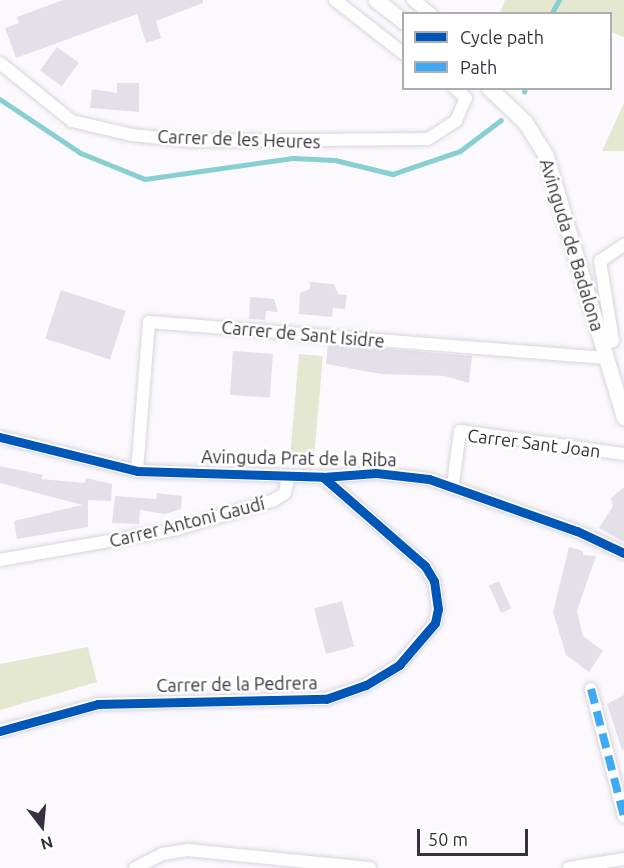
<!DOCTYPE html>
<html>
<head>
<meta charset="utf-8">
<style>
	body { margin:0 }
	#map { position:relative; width:624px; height:868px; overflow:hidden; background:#fbf9fe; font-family:Ubuntu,sans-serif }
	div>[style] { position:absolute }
	.green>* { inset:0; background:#e4e8d1; transform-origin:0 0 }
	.stream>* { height:4.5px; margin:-2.25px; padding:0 2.25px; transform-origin:2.25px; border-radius:2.25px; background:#88cfd2 }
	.building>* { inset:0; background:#e3e0e9; transform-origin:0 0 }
	.roads { filter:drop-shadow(0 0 2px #d8d5dd) drop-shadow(0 0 2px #d8d5dd) }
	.minor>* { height:12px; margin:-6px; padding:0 6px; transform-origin:6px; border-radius:6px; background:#fefeff }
	.tertiary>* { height:15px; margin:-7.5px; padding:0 7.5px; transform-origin:7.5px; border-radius:7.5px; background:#fefeff }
	.quiet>* { height:8px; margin-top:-4px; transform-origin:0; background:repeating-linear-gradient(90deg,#3fa9f5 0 15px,transparent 0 23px) }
	.cycleway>* { height:9px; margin:-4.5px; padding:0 4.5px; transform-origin:4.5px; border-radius:4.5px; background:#0057b8 }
	span { translate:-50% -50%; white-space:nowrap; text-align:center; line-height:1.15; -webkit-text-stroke:5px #fff; paint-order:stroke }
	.street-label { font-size:18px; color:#35313e }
	.legend { position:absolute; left:402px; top:12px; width:210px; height:78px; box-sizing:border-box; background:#fff; border:2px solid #aeadb2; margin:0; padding:8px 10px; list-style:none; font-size:18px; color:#35313e }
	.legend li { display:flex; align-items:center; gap:12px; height:30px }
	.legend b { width:30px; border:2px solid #aeadb2 }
	.north { position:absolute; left:12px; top:796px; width:60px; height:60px; -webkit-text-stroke:4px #fff; paint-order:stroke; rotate:164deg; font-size:16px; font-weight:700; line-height:24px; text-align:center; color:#35313e }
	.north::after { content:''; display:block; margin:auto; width:21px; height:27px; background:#35313e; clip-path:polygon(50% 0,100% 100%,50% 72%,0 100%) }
	.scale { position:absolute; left:417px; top:829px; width:111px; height:27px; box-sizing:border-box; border:3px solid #35313e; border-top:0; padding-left:8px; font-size:18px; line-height:21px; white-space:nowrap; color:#35313e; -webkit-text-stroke:4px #fff; paint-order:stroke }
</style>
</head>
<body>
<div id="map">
	<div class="green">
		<div style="clip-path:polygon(505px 0,624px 0,624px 37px,611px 32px,610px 14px,500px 13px)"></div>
		<div style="clip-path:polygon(624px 103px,624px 151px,602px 151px)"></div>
		<div style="left:299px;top:354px;width:24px;height:103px;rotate:5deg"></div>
		<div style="clip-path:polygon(88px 647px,97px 682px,0 710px,0 664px)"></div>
	</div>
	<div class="stream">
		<div style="left:551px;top:14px;width:16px;rotate:-60deg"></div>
		<div style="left:524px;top:92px;width:4px;rotate:-76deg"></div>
		<div style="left:0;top:99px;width:97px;rotate:33.7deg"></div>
		<div style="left:81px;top:153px;width:69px;rotate:22.1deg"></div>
		<div style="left:145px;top:179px;width:149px;rotate:-8.1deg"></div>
		<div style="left:293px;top:158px;width:42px;rotate:2.7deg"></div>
		<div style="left:335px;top:160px;width:60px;rotate:13.6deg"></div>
		<div style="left:393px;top:174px;width:71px;rotate:-18.9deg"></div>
		<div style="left:460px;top:151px;width:51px;rotate:-37.1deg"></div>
	</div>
	<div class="building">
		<div style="clip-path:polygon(63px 0,203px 0,203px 3px,156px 21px,161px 38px,146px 43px,137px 14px,16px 58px,5px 28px,19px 23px,17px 17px)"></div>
		<div style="left:57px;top:47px;width:27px;height:29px;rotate:36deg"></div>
		<div style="clip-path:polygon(117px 83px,139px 83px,139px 112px,90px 108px,92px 89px,117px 93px)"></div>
		<div style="clip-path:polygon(310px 282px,334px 284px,338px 294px,347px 295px,345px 309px,333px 308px,332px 317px,299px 314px,300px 293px,310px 289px)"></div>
		<div style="left:61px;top:290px;width:68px;height:51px;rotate:18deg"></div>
		<div style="clip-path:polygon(250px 297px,274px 299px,278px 312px,266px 311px,265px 320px,249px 319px)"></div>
		<div style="clip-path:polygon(328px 344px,472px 356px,469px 383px,445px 376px,381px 374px,326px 364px)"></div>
		<div style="left:233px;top:351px;width:40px;height:44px;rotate:4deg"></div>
		<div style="clip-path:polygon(0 466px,43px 475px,41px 479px,85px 483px,86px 478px,112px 484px,111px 501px,88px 500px,88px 527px,17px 539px,14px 521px,82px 505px,0 483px)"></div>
		<div style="clip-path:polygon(624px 487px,624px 542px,599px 528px,613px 506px,611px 498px)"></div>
		<div style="clip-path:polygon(157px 493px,182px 496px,181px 509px,165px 514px,140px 510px,139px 524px,112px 523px,115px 496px,156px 499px)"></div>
		<div style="clip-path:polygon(569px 547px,583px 551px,583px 555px,596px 556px,577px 611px,583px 636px,603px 651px,589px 672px,566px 655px,553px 612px)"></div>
		<div style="left:499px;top:581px;width:30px;height:11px;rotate:66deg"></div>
		<div style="left:342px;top:601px;width:47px;height:29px;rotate:75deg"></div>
		<div style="clip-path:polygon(624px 695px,624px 749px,622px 750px,607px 704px)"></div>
	</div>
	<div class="roads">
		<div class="minor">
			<div style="left:335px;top:0;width:88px;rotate:38deg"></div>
			<div style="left:413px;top:0;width:23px;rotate:38deg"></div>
			<div style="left:0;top:63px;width:92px;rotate:38.9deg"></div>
			<div style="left:72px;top:121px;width:62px;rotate:13.1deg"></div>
			<div style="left:132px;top:135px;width:60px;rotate:5.7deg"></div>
			<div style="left:192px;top:141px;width:236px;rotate:-0.5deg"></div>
			<div style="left:428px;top:139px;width:33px;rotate:-33deg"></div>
			<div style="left:456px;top:121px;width:25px;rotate:-67deg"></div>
			<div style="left:466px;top:98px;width:15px;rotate:-138deg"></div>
			<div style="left:602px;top:344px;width:11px;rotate:-15deg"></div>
			<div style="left:613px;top:341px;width:81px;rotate:-99.2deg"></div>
			<div style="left:600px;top:261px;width:29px;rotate:-34deg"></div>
			<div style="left:0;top:437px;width:141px;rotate:13.9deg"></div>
			<div style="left:137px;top:471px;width:186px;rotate:1.8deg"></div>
			<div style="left:323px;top:477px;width:53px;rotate:-4.3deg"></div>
			<div style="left:376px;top:473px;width:53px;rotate:6.5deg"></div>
			<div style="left:429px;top:479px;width:157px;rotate:19.4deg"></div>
			<div style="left:577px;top:531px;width:52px;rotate:25.1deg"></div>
			<div style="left:137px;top:471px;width:149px;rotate:-85.4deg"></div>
			<div style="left:149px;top:322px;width:458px;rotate:4.5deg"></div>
			<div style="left:453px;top:484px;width:53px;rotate:-82.5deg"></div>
			<div style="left:460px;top:431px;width:166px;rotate:8deg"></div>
			<div style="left:0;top:560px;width:180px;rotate:-9.9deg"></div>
			<div style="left:177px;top:529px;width:101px;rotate:-16.6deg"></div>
			<div style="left:274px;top:500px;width:13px;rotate:-32deg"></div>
			<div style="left:285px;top:493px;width:16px;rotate:-79deg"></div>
			<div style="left:591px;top:689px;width:132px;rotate:75.5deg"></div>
			<div style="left:0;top:731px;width:102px;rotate:-15.4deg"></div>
			<div style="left:98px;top:704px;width:228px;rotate:-1.3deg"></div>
			<div style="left:326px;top:699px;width:42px;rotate:-19.3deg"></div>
			<div style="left:366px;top:685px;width:39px;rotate:-31deg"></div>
			<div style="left:399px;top:665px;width:55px;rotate:-49.4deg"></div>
			<div style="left:435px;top:623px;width:14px;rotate:-78deg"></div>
			<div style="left:438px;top:609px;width:28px;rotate:-98deg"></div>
			<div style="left:434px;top:581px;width:17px;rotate:-121deg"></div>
			<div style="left:425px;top:566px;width:135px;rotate:-138.9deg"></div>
			<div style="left:135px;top:868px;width:30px;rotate:-27deg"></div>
			<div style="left:162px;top:854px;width:25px;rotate:-9deg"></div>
			<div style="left:187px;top:850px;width:184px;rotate:5.6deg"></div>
			<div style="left:569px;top:868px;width:56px;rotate:-9.3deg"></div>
		</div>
		<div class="tertiary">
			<div style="left:376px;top:0;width:36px;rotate:38deg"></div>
			<div style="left:489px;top:88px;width:50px;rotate:43.4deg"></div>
			<div style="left:525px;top:122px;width:40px;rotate:58deg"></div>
			<div style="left:546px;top:156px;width:273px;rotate:73.4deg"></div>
		</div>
	</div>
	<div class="quiet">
		<div style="left:591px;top:689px;width:132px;rotate:75.5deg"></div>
	</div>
	<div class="cycleway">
		<div style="left:0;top:437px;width:141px;rotate:13.9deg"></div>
		<div style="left:137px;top:471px;width:186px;rotate:1.8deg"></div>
		<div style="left:323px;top:477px;width:53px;rotate:-4.3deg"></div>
		<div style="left:376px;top:473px;width:53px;rotate:6.5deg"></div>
		<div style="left:429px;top:479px;width:157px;rotate:19.4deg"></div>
		<div style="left:577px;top:531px;width:52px;rotate:25.1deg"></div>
		<div style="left:0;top:731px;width:102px;rotate:-15.4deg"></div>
		<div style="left:98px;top:704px;width:228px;rotate:-1.3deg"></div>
		<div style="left:326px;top:699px;width:42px;rotate:-19.3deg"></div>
		<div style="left:366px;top:685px;width:39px;rotate:-31deg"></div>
		<div style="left:399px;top:665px;width:55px;rotate:-49.4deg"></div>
		<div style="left:435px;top:623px;width:14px;rotate:-78deg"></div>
		<div style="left:438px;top:609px;width:28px;rotate:-98deg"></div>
		<div style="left:434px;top:581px;width:17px;rotate:-121deg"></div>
		<div style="left:425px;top:566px;width:135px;rotate:-138.9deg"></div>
	</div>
	<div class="street-label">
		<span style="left:239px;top:139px;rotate:2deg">Carrer de les Heures</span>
		<span style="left:572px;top:245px;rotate:73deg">Avinguda de Badalona</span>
		<span style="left:303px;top:334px;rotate:5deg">Carrer de Sant Isidre</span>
		<span style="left:534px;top:443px;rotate:7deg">Carrer Sant Joan</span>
		<span style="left:299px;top:458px;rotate:1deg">Avinguda Prat de la Riba</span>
		<span style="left:187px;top:522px;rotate:-14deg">Carrer Antoni Gaudí</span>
		<span style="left:237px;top:684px;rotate:-1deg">Carrer de la Pedrera</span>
	</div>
	<ul class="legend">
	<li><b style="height:8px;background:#0057b8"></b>Cycle path</li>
	<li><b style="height:8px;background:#3fa9f5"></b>Path</li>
	</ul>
	<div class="north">N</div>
	<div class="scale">50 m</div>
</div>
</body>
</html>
